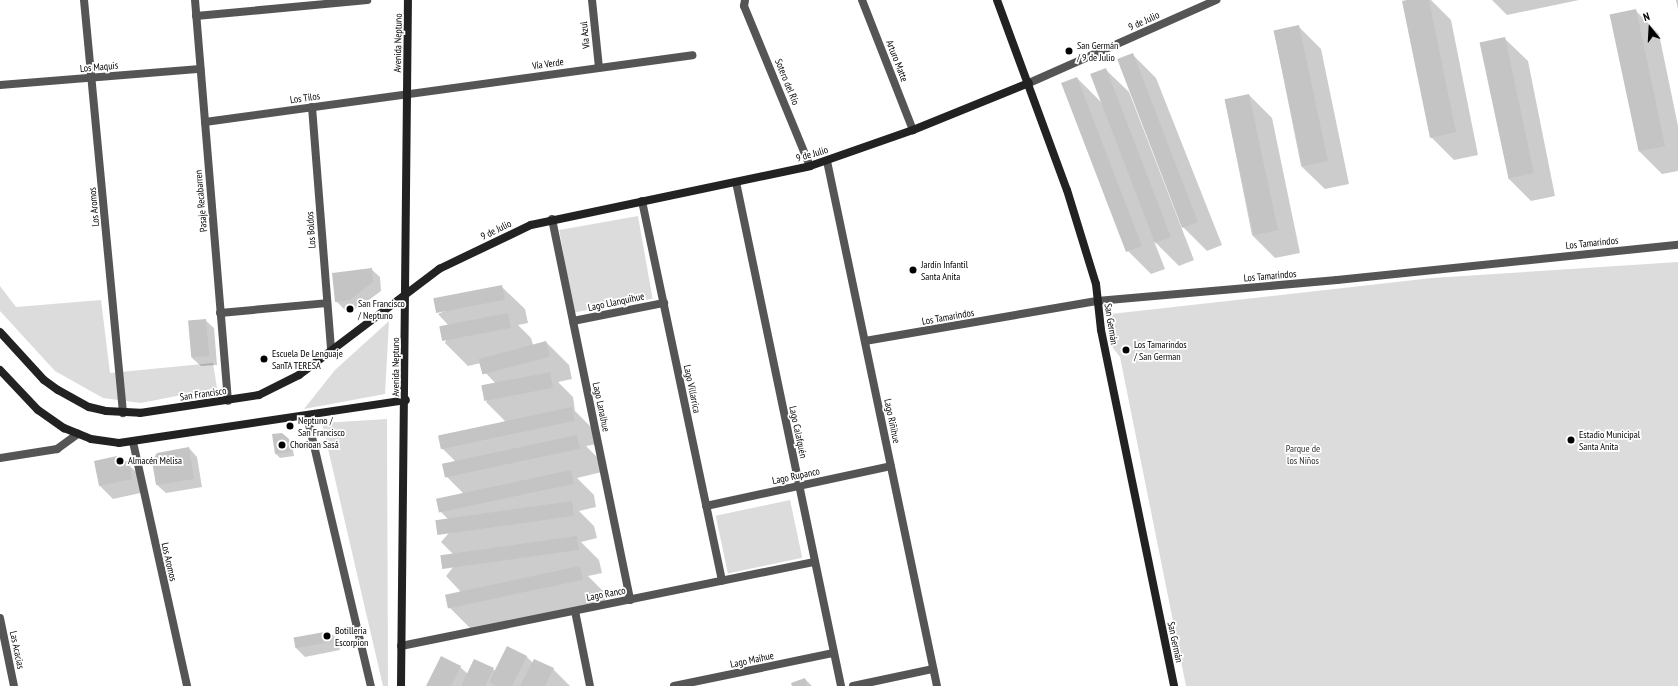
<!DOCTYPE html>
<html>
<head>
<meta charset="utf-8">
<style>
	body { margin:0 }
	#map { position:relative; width:1678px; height:686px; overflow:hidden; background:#fff; font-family:"PT Sans Narrow",sans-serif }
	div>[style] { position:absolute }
	.green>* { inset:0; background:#dcdcdc; transform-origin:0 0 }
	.shadow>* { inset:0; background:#0003 }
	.building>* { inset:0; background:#c4c4c4; transform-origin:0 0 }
	.street>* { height:8px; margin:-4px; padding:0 4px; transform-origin:4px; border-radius:4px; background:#555 }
	.secondary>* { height:8px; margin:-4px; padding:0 4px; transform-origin:4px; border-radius:4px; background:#222 }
	.dots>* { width:11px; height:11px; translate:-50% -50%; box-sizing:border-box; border:2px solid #fff; border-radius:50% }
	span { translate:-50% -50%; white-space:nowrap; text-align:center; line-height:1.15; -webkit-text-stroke:3.5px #fff; paint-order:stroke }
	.street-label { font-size:10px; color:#000 }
	.poi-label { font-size:10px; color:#000 }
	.left { translate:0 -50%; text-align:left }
	.park-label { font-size:10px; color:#333 }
	.north { position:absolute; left:1630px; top:8px; width:40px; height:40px; -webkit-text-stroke:3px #fff; paint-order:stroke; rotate:342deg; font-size:11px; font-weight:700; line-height:16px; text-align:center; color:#000 }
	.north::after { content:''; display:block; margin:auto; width:14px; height:18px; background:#000; clip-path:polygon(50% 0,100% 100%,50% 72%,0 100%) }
</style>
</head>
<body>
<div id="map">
	<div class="green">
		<div style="left:638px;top:216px;width:84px;height:80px;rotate:80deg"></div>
		<div style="clip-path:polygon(1678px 262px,1678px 686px,1186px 686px,1120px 357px,1113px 348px,1109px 324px,1111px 314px,1432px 278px)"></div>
		<div style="clip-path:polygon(0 286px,16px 307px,101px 300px,110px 373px,213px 363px,217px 388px,141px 403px,103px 398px,55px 371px,0 311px)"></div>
		<div style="clip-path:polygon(389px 321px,385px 394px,304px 409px,335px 370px)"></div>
		<div style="clip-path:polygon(387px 419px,388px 686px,383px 686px,322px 423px)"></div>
		<div style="left:790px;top:500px;width:59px;height:76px;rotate:78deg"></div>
	</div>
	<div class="shadow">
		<div style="clip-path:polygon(1412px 0,1431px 0,1451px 20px,1478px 155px,1454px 160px,1431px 137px)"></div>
		<div style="clip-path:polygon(1492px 0,1579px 0,1507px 15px)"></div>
		<div style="clip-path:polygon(1676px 0,1678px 0,1678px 10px)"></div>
		<div style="clip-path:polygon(1636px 11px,1659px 34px,1678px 126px,1678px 171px,1662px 174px,1639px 151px)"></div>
		<div style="clip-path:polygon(1298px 26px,1321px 49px,1349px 184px,1325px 189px,1301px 166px,1274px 31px)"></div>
		<div style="clip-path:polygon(1504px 38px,1528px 61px,1555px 196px,1531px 201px,1508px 178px)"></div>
		<div style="clip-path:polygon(1133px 55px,1156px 78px,1222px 245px,1207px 251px,1184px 228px)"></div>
		<div style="clip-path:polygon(1105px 69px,1129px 92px,1194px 260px,1179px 266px,1154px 241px,1165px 269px,1151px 274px,1128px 251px,1077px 78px,1102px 103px)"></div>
		<div style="clip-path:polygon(1249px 95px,1272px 118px,1300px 253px,1275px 258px,1252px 235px,1225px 100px)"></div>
		<div style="clip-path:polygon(371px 269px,380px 277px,381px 291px,358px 308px,345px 310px,336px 301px)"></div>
		<div style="clip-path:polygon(501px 286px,525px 309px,528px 323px,518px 325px,531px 338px,533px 345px,546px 342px,569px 365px,572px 379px,558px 382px,573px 397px,575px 411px,595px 431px,597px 444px,586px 446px,600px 460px,602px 472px,577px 478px,594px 495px,596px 507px,579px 511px,594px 526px,597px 538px,581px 542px,599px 560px,602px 573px,588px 576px,603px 591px,606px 603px,472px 630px,449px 607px,460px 591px,446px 576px,459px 560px,441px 542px,455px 526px,440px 511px,463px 493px,446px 476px,455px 461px,441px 447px,505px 421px,486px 402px,497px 385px,483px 370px,481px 363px,468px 366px,445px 343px,450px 327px,438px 314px)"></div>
		<div style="clip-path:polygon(205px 320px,214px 328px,217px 365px,201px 366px,192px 358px)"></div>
		<div style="clip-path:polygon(273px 435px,288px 439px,292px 444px,294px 456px,280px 458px,276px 454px)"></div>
		<div style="clip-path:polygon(189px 448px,197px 457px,202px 487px,166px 493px,157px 485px)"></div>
		<div style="clip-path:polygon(95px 462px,128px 464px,141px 477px,145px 492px,113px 499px,100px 486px)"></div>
		<div style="clip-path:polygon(330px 632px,338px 640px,340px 650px,305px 657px,296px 648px)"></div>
		<div style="clip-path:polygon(526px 656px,533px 663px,553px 669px,570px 686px,427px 686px,460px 667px,468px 674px,475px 660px,496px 671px)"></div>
		<div style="clip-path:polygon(805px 679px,812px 686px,793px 686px)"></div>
	</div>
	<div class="building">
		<div style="clip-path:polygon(1407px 0,1429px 0,1456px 132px,1430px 138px,1402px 1px)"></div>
		<div style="left:1636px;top:9px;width:140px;height:27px;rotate:78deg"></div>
		<div style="left:1299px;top:25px;width:139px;height:26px;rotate:78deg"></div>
		<div style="left:1505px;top:37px;width:139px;height:26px;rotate:78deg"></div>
		<div style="left:1133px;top:53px;width:181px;height:17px;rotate:69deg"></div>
		<div style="left:1106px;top:68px;width:181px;height:17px;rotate:69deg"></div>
		<div style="left:1077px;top:77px;width:181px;height:17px;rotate:69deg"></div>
		<div style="left:1249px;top:94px;width:139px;height:25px;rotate:78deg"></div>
		<div style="clip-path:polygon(372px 268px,373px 282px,350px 300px,335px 302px,332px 273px)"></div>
		<div style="left:502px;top:285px;width:15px;height:70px;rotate:79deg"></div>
		<div style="left:508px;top:313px;width:15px;height:70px;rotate:79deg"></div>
		<div style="left:206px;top:319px;width:37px;height:18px;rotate:85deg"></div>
		<div style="left:546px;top:341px;width:16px;height:70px;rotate:75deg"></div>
		<div style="left:550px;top:372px;width:16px;height:70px;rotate:79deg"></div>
		<div style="left:572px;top:407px;width:14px;height:137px;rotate:78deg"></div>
		<div style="clip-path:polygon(282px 433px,289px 439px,291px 452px,275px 454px,272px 434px)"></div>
		<div style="left:577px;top:435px;width:14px;height:138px;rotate:78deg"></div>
		<div style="clip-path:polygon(189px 447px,194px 479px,156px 485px,152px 461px,157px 453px)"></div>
		<div style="clip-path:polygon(117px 456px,129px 463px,132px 479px,99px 486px,94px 461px)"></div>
		<div style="left:571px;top:470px;width:14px;height:138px;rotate:78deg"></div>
		<div style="left:572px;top:501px;width:15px;height:138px;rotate:82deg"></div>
		<div style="left:577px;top:536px;width:14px;height:138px;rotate:82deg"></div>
		<div style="left:580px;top:566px;width:14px;height:138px;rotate:78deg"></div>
		<div style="left:330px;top:631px;width:11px;height:37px;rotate:80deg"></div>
		<div style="clip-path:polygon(507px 646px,527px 656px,512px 686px,497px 686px,489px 682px)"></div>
		<div style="clip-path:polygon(441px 656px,461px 666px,451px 686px,426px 686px)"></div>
		<div style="clip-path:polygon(474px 659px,494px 668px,485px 686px,461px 686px)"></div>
		<div style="clip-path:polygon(534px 659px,554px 668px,545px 686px,520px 686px)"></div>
		<div style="clip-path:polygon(805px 678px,807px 686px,792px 686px,791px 683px)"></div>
	</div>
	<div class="street">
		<div style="left:84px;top:0;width:415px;rotate:84.6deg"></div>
		<div style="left:195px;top:0;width:402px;rotate:85.3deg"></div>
		<div style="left:592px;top:0;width:68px;rotate:84.1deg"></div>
		<div style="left:745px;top:0;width:6px;rotate:99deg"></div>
		<div style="left:744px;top:6px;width:173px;rotate:67.6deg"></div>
		<div style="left:862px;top:0;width:140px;rotate:68.6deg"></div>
		<div style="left:196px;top:16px;width:172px;rotate:-5.3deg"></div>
		<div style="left:1029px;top:83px;width:205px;rotate:-23.9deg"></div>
		<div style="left:0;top:85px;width:201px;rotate:-4.6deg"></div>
		<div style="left:312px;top:107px;width:245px;rotate:85.5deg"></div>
		<div style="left:205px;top:122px;width:492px;rotate:-7.8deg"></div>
		<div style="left:827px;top:161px;width:536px;rotate:78.17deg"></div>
		<div style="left:736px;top:182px;width:515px;rotate:78.23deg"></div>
		<div style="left:642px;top:201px;width:388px;rotate:78.1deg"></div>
		<div style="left:552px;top:219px;width:389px;rotate:78.4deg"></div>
		<div style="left:220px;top:313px;width:107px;rotate:-5.3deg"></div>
		<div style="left:573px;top:321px;width:93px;rotate:-11.2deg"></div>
		<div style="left:865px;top:341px;width:235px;rotate:-9.8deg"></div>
		<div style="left:1097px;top:301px;width:241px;rotate:-5deg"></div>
		<div style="left:1337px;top:280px;width:343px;rotate:-5.9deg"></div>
		<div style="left:307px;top:416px;width:277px;rotate:76.7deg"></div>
		<div style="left:133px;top:442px;width:250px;rotate:77.5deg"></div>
		<div style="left:0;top:458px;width:58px;rotate:-9deg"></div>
		<div style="left:57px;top:449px;width:26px;rotate:-36deg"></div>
		<div style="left:706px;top:506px;width:189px;rotate:-12.2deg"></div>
		<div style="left:575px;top:611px;width:76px;rotate:78.7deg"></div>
		<div style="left:0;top:618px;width:69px;rotate:78.4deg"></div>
		<div style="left:401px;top:646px;width:422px;rotate:-11.5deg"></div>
		<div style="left:674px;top:686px;width:163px;rotate:-11.7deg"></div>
		<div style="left:853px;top:686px;width:82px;rotate:-12deg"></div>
	</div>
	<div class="secondary">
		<div style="left:997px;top:0;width:202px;rotate:69.8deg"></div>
		<div style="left:1067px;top:190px;width:98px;rotate:72.9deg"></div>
		<div style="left:1096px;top:284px;width:46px;rotate:83.8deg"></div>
		<div style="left:1101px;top:330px;width:363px;rotate:78.4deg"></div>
		<div style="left:0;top:332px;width:65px;rotate:47.5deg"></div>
		<div style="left:44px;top:380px;width:17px;rotate:36deg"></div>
		<div style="left:58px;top:390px;width:35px;rotate:29deg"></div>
		<div style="left:89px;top:407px;width:17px;rotate:13deg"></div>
		<div style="left:106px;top:411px;width:34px;rotate:3deg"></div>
		<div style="left:140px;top:413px;width:120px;rotate:-8.6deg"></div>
		<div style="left:259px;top:395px;width:45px;rotate:-26.6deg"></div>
		<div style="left:299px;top:375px;width:176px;rotate:-37.1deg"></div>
		<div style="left:439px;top:269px;width:102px;rotate:-25.6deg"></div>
		<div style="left:531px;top:225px;width:285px;rotate:-11.9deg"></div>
		<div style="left:810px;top:166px;width:109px;rotate:-19.3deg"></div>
		<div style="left:913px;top:130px;width:125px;rotate:-22.1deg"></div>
		<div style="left:0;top:370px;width:55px;rotate:46.5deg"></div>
		<div style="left:38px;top:410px;width:32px;rotate:35deg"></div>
		<div style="left:64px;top:428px;width:29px;rotate:22deg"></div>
		<div style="left:91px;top:439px;width:28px;rotate:8deg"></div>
		<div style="left:119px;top:443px;width:290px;rotate:-8.5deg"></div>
		<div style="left:401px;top:686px;width:686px;rotate:-89.42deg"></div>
	</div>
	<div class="dots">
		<div style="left:1069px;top:51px;background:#000"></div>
		<div style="left:913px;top:270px;background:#000"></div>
		<div style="left:350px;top:309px;background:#000"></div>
		<div style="left:1126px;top:350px;background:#000"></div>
		<div style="left:264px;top:359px;background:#000"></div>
		<div style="left:290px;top:426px;background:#000"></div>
		<div style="left:1571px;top:440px;background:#000"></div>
		<div style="left:282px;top:445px;background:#000"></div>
		<div style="left:120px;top:461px;background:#000"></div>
		<div style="left:327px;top:636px;background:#000"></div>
	</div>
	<div class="street-label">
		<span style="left:1144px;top:21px;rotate:-24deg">9 de Julio</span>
		<span style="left:585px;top:35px;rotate:-96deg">Vía Azul</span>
		<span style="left:398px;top:43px;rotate:-89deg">Avenida Neptuno</span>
		<span style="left:897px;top:61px;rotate:69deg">Arturo Matte</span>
		<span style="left:548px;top:64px;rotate:-8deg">Vía Verde</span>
		<span style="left:99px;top:67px;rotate:-5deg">Los Maquis</span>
		<span style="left:787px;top:82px;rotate:68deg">Sotero del Río</span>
		<span style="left:305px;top:98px;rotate:-8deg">Los Tilos</span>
		<span style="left:812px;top:154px;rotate:-16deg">9 de Julio</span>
		<span style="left:201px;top:201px;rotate:-95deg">Pasaje Recabarren</span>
		<span style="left:94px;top:207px;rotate:-95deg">Los Aromos</span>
		<span style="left:311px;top:230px;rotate:-94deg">Los Boldos</span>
		<span style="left:496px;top:230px;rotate:-26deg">9 de Julio</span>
		<span style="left:1592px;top:243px;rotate:-6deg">Los Tamarindos</span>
		<span style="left:1270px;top:276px;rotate:-5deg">Los Tamarindos</span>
		<span style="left:616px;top:302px;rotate:-12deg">Lago Llanquihue</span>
		<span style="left:948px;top:317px;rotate:-10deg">Los Tamarindos</span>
		<span style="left:1111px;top:324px;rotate:81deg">San Germán</span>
		<span style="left:396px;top:367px;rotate:-90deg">Avenida Neptuno</span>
		<span style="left:692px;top:389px;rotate:78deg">Lago Villarrica</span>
		<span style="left:203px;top:394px;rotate:-8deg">San Francisco</span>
		<span style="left:601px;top:407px;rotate:78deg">Lago Lanalhue</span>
		<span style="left:892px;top:421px;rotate:78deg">Lago Riñihue</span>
		<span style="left:798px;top:432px;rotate:78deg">Lago Calafquén</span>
		<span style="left:796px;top:476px;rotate:-12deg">Lago Rupanco</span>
		<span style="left:169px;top:562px;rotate:77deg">Los Aromos</span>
		<span style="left:606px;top:594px;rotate:-11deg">Lago Ranco</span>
		<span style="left:1175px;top:642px;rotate:78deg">San Germán</span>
		<span style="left:17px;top:650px;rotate:78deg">Las Acacias</span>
		<span style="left:752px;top:660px;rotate:-12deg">Lago Maihue</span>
	</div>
	<div class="poi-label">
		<span class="left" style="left:1077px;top:51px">San Germán<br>/ 9 de Julio</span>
		<span class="left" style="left:921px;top:270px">Jardín Infantil<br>Santa Anita</span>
		<span class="left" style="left:358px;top:309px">San Francisco<br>/ Neptuno</span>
		<span class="left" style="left:1134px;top:350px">Los Tamarindos<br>/ San German</span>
		<span class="left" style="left:272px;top:359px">Escuela De Lenguaje<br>SanTA TERESA</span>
		<span class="left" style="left:298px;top:426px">Neptuno /<br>San Francisco</span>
		<span class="left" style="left:1579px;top:440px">Estadio Municipal<br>Santa Anita</span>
		<span class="left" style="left:290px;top:445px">Chorioan Sasá</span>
		<span class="left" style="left:128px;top:461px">Almacén Melisa</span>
		<span class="left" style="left:335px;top:636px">Botilleria<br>Escorpion</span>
	</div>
	<div class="park-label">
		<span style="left:1303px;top:454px">Parque de<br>los Niños</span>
	</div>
	<div class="north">N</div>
</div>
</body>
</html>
